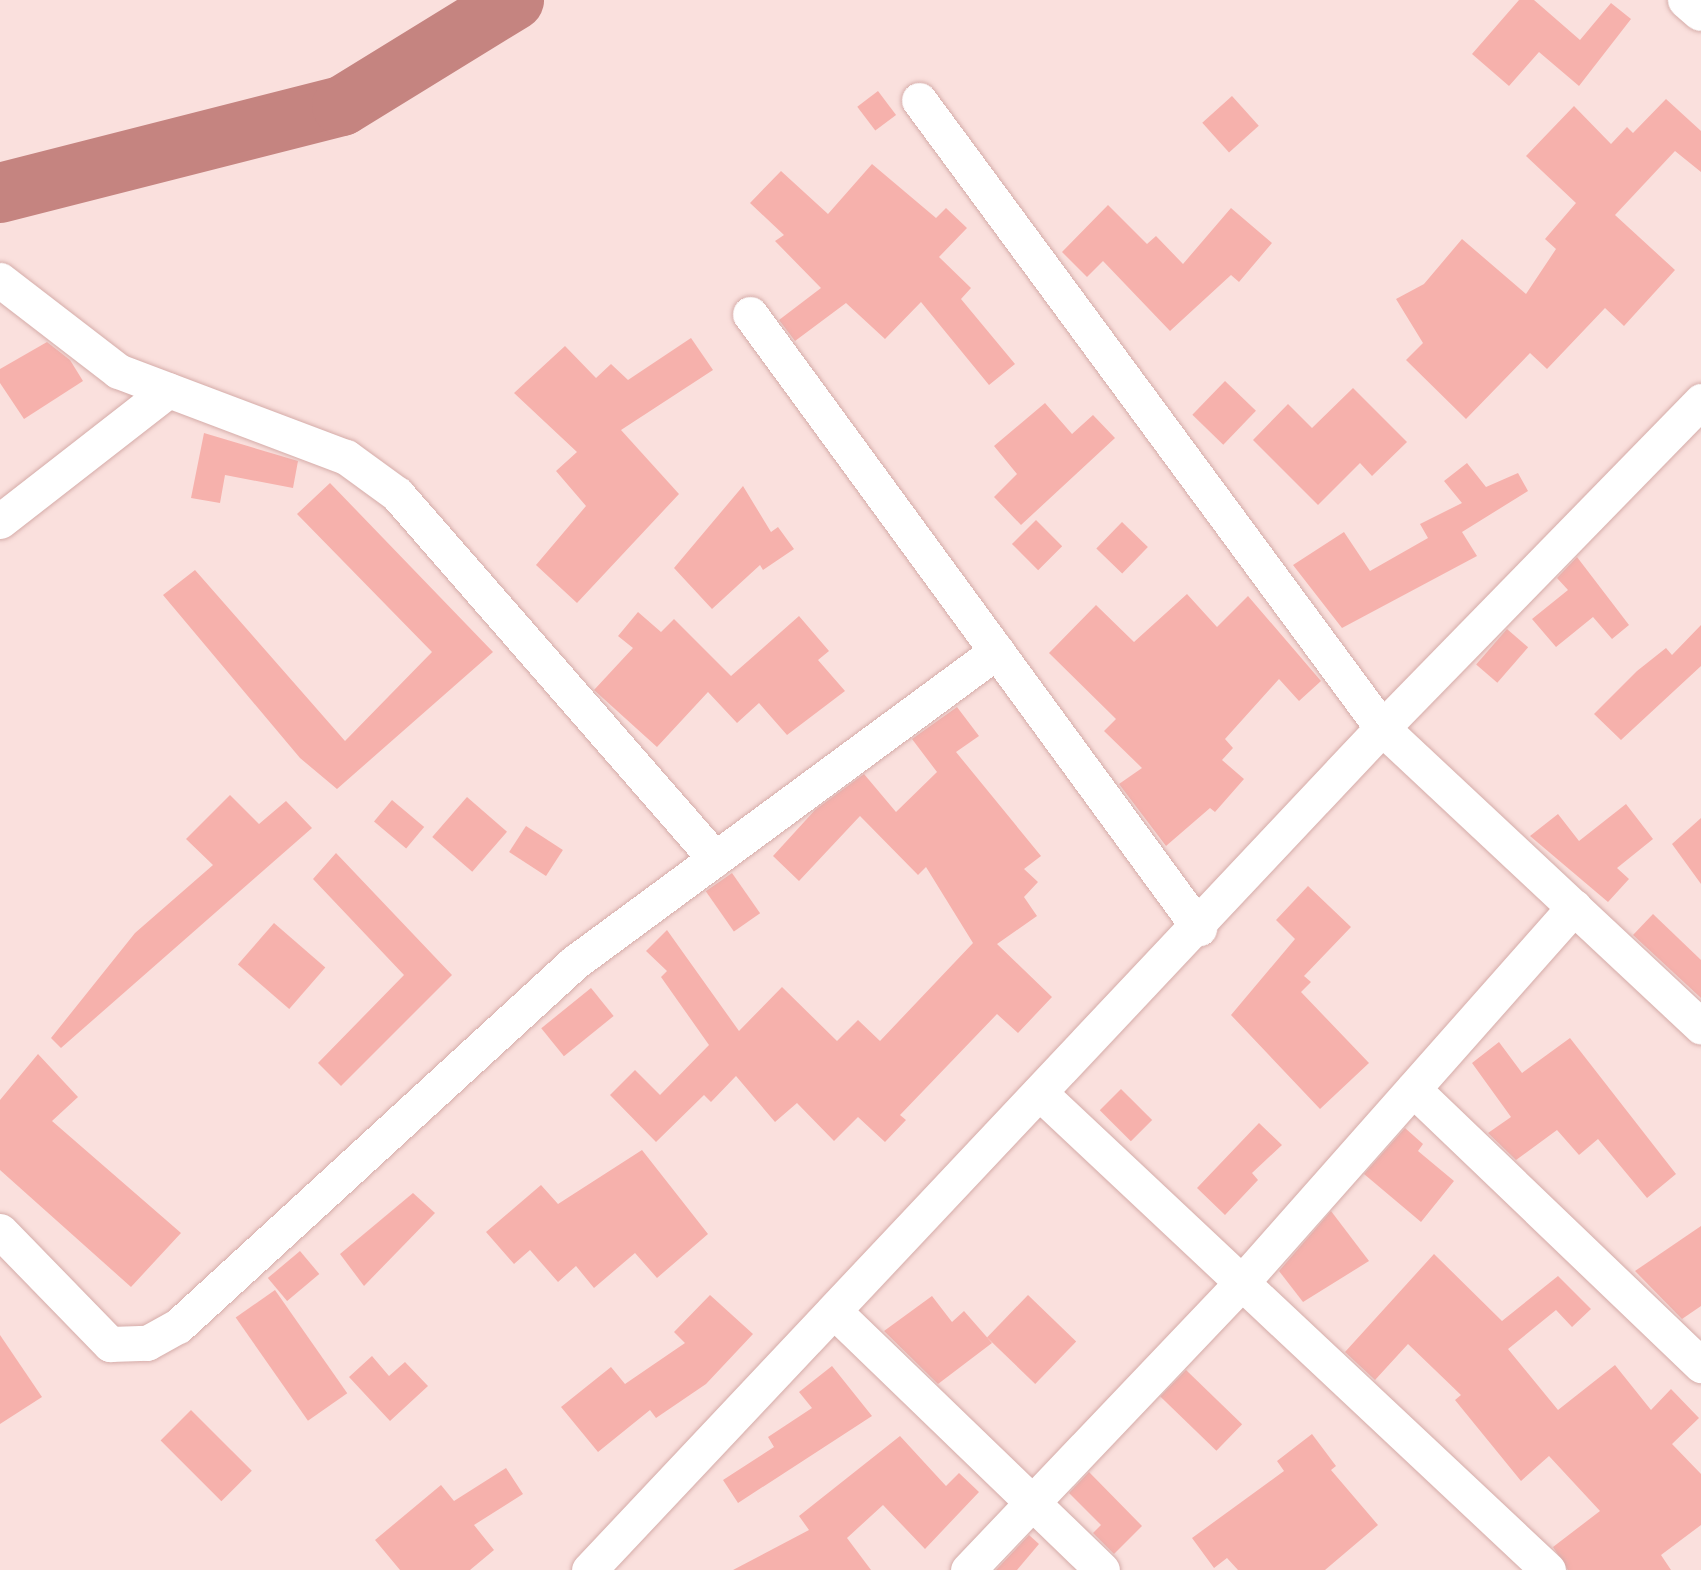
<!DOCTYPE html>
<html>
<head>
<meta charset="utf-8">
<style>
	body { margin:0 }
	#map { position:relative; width:1701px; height:1570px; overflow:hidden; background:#fae0dd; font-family:Rubik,sans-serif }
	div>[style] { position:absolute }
	.river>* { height:60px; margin:-30px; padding:0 30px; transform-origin:30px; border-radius:30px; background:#c58480 }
	.building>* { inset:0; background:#f6b1ac; transform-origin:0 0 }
	.roads { filter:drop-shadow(0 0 2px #d5aca9) drop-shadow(0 0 2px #d5aca9) }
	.minor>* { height:35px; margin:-17.5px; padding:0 17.5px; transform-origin:17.5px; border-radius:17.5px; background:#fff }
	.secondary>* { height:38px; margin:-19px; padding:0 19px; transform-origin:19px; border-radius:19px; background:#fff }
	span { translate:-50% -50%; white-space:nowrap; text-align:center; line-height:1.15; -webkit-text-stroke:5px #fae0dd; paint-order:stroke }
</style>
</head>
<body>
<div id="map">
	<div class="river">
		<div style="left:0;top:193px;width:353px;rotate:-14.3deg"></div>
		<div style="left:342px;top:106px;width:202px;rotate:-31.6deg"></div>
	</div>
	<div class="building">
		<div style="clip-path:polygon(1519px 0,1534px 0,1580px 40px,1611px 3px,1631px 19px,1579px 86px,1539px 52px,1509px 86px,1472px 54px)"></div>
		<div style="left:878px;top:91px;width:30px;height:26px;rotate:53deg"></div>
		<div style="left:1232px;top:96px;width:40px;height:40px;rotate:48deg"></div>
		<div style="clip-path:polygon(1666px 99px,1701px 131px,1701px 172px,1675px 151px,1615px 215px,1675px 270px,1624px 326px,1605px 308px,1547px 369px,1530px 353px,1466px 419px,1406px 360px,1423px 343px,1396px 299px,1424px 284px,1462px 239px,1526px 294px,1556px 249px,1545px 239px,1576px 203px,1526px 156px,1574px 106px,1611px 144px,1627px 127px,1633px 133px)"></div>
		<div style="clip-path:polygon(872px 164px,936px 218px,946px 208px,967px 228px,939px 257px,971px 288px,961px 299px,1015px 364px,989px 385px,921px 302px,885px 339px,846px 303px,795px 341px,779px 320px,821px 288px,775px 241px,784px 235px,750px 203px,781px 171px,828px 214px)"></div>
		<div style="clip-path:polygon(1108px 205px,1147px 244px,1156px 236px,1183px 264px,1231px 208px,1272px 243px,1239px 282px,1231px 275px,1170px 331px,1103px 261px,1087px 277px,1062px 252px)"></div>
		<div style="clip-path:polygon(691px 338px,713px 370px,621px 430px,679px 494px,577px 603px,536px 565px,586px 506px,556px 471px,577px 452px,514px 393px,565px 346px,596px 378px,611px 364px,628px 380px)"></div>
		<div style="clip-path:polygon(47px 342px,70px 360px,83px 381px,24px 419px,0 383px,0 369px)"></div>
		<div style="left:1225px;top:381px;width:43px;height:47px;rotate:44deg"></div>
		<div style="clip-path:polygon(1353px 388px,1407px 442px,1372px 476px,1360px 463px,1318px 505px,1253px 440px,1288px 404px,1312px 428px)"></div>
		<div style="clip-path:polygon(1045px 403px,1072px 434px,1093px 415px,1115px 438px,1021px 525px,994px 497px,1017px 474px,994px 446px)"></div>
		<div style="clip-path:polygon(204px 433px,298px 461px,293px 488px,225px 475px,220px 503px,191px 498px)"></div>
		<div style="clip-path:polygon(1467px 463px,1486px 487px,1518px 473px,1528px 491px,1462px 532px,1477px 556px,1342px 628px,1293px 565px,1344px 532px,1370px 571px,1428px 538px,1420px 524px,1462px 503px,1444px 481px)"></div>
		<div style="clip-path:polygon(330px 483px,493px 652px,337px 789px,300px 758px,163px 595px,195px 570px,345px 741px,432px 652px,297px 514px)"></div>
		<div style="clip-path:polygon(743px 486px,771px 532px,778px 527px,794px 549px,763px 570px,760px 565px,712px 609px,674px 568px)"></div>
		<div style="left:1036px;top:520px;width:37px;height:34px;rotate:45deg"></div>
		<div style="left:1122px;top:522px;width:36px;height:37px;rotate:44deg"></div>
		<div style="clip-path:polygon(1577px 557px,1629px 625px,1612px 639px,1593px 617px,1556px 647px,1532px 619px,1568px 590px,1557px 578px)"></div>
		<div style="clip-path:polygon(1187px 594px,1217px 627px,1248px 596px,1321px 681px,1299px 701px,1279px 679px,1225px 739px,1233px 748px,1222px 760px,1244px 779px,1215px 812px,1210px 808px,1166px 846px,1119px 784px,1142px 768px,1104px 731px,1116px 719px,1049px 653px,1096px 605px,1134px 642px)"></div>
		<div style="clip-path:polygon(638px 612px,661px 632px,674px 619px,731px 676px,799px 616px,829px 651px,818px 660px,845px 691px,787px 735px,759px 703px,737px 723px,708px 692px,657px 747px,594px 690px,633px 648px,618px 636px)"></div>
		<div style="clip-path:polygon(1701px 625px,1701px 666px,1621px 740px,1594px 714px,1637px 671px,1666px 648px,1672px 655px)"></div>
		<div style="left:1507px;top:629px;width:28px;height:47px;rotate:41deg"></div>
		<div style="clip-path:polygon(957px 707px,979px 736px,956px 752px,1041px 856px,1024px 869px,1038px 882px,1024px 897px,1037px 916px,997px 944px,1052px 997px,1018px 1033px,997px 1014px,900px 1115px,906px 1120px,885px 1142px,858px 1117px,834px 1141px,797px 1103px,775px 1122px,736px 1076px,711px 1102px,704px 1095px,656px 1142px,610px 1095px,635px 1070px,660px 1095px,709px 1045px,661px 977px,667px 971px,646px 951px,667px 930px,739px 1031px,782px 987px,837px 1041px,858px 1020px,880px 1041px,973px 943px,926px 867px,918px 875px,860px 816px,799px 881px,773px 856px,815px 810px,864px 774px,896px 812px,937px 772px,912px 739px)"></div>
		<div style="clip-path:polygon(230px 795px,259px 824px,286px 801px,312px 828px,61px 1048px,51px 1038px,135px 933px,213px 865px,186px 839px)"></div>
		<div style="left:467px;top:797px;width:53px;height:53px;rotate:41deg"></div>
		<div style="left:392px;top:800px;width:42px;height:28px;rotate:40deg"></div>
		<div style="clip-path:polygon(1626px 804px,1653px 839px,1617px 868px,1629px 879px,1608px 902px,1530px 836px,1558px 814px,1579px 841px)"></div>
		<div style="clip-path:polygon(1701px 818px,1701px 884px,1672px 844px)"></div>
		<div style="left:526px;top:826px;width:44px;height:31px;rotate:33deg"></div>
		<div style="clip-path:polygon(336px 853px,452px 975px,341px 1086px,318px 1063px,404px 975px,313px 879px)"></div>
		<div style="left:732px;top:873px;width:49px;height:32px;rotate:55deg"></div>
		<div style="clip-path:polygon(1308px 886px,1351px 927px,1304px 976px,1311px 982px,1301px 992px,1369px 1063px,1320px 1109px,1231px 1015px,1295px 939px,1276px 920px)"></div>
		<div style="clip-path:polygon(1653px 914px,1701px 960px,1701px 998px,1633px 935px)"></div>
		<div style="left:274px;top:923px;width:68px;height:55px;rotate:41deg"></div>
		<div style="left:591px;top:988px;width:36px;height:64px;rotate:51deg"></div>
		<div style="clip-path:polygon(1570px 1038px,1676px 1174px,1647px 1198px,1598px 1139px,1579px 1155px,1557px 1130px,1516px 1160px,1488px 1133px,1511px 1117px,1472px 1063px,1499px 1042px,1522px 1073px)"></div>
		<div style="clip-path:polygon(38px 1054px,78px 1097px,52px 1121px,181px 1233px,131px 1287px,0 1170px,0 1100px)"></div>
		<div style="left:1121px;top:1089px;width:44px;height:30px;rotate:45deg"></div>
		<div style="clip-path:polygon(1259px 1123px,1282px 1145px,1252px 1173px,1258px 1180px,1225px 1215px,1197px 1188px)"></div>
		<div style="clip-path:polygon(1405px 1128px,1423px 1144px,1418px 1151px,1454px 1181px,1421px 1222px,1364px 1174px)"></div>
		<div style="clip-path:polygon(642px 1150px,708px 1234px,657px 1278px,635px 1253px,594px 1288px,576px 1266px,558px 1282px,530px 1250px,514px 1264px,486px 1232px,541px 1185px,558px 1204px)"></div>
		<div style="clip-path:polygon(413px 1193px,435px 1213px,364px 1286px,340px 1254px)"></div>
		<div style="clip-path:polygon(1331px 1211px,1369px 1261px,1303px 1302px,1279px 1271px)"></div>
		<div style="clip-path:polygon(1701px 1226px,1701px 1306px,1682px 1319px,1635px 1271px)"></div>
		<div style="left:300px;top:1251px;width:30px;height:42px;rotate:50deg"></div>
		<div style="clip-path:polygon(1434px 1254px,1502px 1321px,1558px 1276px,1591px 1309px,1572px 1327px,1556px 1310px,1508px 1349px,1558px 1410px,1615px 1365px,1651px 1410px,1671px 1389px,1699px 1418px,1672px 1444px,1701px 1474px,1701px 1525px,1661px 1555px,1671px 1570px,1568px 1570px,1553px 1547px,1600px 1511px,1549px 1456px,1521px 1481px,1455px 1400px,1461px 1395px,1408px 1344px,1375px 1380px,1345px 1352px)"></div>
		<div style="left:275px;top:1290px;width:126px;height:48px;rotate:55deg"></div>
		<div style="clip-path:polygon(710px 1295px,753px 1334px,706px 1384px,656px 1418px,650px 1410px,598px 1452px,561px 1407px,611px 1367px,625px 1384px,685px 1343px,674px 1332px)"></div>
		<div style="left:1028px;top:1295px;width:67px;height:59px;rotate:44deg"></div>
		<div style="clip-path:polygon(932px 1296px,952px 1322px,964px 1311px,992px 1343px,938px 1384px,884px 1331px)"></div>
		<div style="clip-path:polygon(0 1335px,42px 1397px,0 1424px)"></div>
		<div style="clip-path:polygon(372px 1356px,389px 1376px,405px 1362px,428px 1386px,390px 1421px,349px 1377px)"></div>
		<div style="clip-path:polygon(832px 1366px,872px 1416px,738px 1503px,723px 1480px,774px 1447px,768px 1437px,812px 1408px,799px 1392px)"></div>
		<div style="left:1186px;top:1370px;width:78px;height:37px;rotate:44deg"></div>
		<div style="left:191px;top:1410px;width:86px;height:43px;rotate:45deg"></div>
		<div style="clip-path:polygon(1312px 1434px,1336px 1466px,1331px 1470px,1378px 1525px,1325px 1570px,1238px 1570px,1227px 1558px,1214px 1568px,1192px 1538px,1284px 1471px,1277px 1461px)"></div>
		<div style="clip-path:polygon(900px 1436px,946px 1486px,959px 1473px,979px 1492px,925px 1549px,883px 1505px,847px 1538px,871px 1570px,733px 1570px,809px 1530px,799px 1516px)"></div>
		<div style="clip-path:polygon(506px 1468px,523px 1494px,474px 1525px,494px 1550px,470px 1570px,400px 1570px,375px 1540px,441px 1485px,454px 1501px)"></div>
		<div style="clip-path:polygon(1089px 1472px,1142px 1526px,1114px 1554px,1093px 1533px,1101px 1525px,1069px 1493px)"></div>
		<div style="clip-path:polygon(1029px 1535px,1039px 1544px,1017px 1570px,996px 1570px)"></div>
	</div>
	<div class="roads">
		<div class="minor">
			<div style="left:919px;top:100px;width:780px;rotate:53.6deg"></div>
			<div style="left:1382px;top:728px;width:437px;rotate:43.1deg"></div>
			<div style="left:0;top:280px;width:149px;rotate:37.6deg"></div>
			<div style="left:118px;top:371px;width:244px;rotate:20.7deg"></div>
			<div style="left:346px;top:457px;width:63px;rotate:36deg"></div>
			<div style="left:397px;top:494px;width:484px;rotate:48.9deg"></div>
			<div style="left:750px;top:314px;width:761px;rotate:53.82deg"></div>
			<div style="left:0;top:521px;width:213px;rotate:-37.9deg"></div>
			<div style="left:1413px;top:1089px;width:399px;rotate:43.8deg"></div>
			<div style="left:1042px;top:1095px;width:694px;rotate:43.19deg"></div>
			<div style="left:0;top:1231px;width:158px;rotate:45.8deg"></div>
			<div style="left:110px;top:1344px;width:37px;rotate:-2deg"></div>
			<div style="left:147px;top:1343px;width:35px;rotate:-29deg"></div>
			<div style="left:178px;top:1326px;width:539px;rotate:-42.52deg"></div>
			<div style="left:575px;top:962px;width:524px;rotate:-36.39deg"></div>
			<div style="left:835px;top:1312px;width:371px;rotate:44deg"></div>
			<div style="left:589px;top:1570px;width:1157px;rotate:-46.72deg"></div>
			<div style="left:1382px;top:728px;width:457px;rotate:-45.7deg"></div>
			<div style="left:968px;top:1570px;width:398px;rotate:-46.4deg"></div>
			<div style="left:1242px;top:1282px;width:501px;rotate:-48.48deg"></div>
		</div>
		<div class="secondary">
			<div style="left:1687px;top:0;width:18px;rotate:41deg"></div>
		</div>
	</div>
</div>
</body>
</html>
